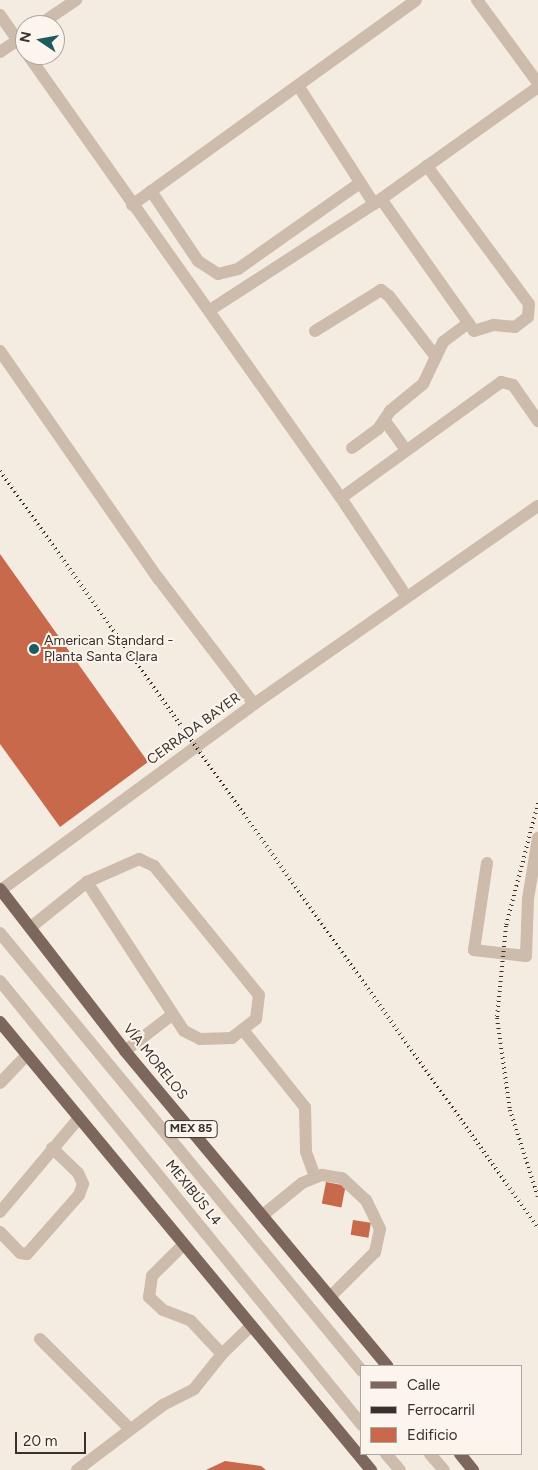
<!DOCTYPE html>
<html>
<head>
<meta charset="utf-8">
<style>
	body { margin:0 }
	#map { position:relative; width:538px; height:1470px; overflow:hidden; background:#f4ebe1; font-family:Figtree,sans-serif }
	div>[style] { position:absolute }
	.building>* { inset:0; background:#c8694b; transform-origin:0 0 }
	.lane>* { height:12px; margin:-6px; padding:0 6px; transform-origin:6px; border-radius:6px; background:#cdbbac }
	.primary>* { height:12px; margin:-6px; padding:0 6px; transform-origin:6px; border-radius:6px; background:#7d675c }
	.rail>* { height:4px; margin-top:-2px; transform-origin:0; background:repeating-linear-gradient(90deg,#3b302b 0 1px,transparent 0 5px) }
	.dots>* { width:14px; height:14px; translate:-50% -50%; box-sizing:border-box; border:2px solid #fbf5ee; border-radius:50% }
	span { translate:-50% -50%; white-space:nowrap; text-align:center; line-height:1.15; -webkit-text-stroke:4px #fbf5ee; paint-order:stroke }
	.shield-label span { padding:1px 4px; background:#fbf5ee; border:1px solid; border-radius:4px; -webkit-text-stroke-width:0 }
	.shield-label { font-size:12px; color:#3b302b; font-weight:700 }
	.poi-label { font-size:14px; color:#3b302b }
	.left { translate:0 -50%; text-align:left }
	.street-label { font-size:14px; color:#3b302b }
	.legend { position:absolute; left:360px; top:1365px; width:162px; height:90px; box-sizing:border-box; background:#fbf5ee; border:1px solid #aea6a0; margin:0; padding:6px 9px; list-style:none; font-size:15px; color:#3b302b }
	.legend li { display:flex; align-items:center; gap:10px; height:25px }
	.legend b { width:25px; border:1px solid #aea6a0 }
	.north { position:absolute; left:15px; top:15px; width:50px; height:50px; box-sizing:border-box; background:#fbf5ee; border:1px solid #aea6a0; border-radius:50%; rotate:282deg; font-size:14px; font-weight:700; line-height:20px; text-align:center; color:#3b302b }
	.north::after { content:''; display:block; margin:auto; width:18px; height:22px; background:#1f5a5e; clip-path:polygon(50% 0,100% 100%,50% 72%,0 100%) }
	.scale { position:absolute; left:15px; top:1432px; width:71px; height:22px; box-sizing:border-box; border:2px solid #3b302b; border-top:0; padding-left:6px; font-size:15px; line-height:18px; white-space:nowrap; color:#3b302b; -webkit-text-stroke:4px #fbf5ee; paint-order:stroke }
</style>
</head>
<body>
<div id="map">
	<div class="building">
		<div style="clip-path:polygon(0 554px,148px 762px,60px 827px,0 744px)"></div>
		<div style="left:326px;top:1182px;width:20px;height:22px;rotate:11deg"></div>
		<div style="left:353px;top:1220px;width:18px;height:15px;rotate:9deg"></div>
		<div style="clip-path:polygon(225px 1461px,261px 1466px,266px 1470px,206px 1470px)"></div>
	</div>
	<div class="lane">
		<div style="left:477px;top:0;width:103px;rotate:53.7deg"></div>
		<div style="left:0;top:15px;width:44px;rotate:55.2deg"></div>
		<div style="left:39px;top:25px;width:45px;rotate:-34deg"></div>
		<div style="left:0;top:52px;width:30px;rotate:-34deg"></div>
		<div style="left:28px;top:55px;width:542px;rotate:54.76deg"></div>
		<div style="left:341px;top:498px;width:118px;rotate:56.4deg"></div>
		<div style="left:299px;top:87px;width:139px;rotate:57.3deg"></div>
		<div style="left:151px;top:191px;width:84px;rotate:56.1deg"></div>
		<div style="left:198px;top:261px;width:24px;rotate:33deg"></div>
		<div style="left:218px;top:274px;width:21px;rotate:-14deg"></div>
		<div style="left:238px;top:269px;width:149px;rotate:-35.2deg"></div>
		<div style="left:381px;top:199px;width:161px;rotate:54.8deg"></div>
		<div style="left:474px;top:331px;width:21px;rotate:-17deg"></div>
		<div style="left:494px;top:325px;width:21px;rotate:5deg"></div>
		<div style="left:515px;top:327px;width:16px;rotate:-38deg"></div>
		<div style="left:528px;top:317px;width:13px;rotate:-86deg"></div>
		<div style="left:529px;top:304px;width:172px;rotate:-126.5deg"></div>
		<div style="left:132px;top:205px;width:350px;rotate:-35.8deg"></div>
		<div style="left:210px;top:310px;width:195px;rotate:-32.9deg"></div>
		<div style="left:374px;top:204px;width:201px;rotate:-35.5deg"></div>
		<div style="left:315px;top:331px;width:78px;rotate:-31.8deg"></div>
		<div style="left:381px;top:290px;width:10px;rotate:37deg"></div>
		<div style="left:389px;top:296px;width:77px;rotate:52.4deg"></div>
		<div style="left:0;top:351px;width:277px;rotate:55.2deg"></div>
		<div style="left:158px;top:578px;width:158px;rotate:52.7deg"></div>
		<div style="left:385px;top:421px;width:34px;rotate:54deg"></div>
		<div style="left:352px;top:448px;width:32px;rotate:-36deg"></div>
		<div style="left:378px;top:429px;width:22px;rotate:-56deg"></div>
		<div style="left:390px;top:411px;width:43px;rotate:-39.3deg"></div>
		<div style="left:423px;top:384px;width:47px;rotate:-64.5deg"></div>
		<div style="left:443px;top:342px;width:30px;rotate:-37deg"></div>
		<div style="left:341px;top:498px;width:198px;rotate:-35.9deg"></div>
		<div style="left:501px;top:382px;width:12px;rotate:14deg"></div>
		<div style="left:513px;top:385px;width:44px;rotate:55.2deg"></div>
		<div style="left:139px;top:859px;width:17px;rotate:25deg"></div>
		<div style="left:154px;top:866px;width:166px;rotate:50.9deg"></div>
		<div style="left:259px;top:995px;width:24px;rotate:97deg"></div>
		<div style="left:256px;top:1019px;width:31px;rotate:142deg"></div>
		<div style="left:232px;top:1038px;width:32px;rotate:178deg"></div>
		<div style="left:200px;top:1039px;width:18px;rotate:-153deg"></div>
		<div style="left:184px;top:1031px;width:178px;rotate:-123.1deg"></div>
		<div style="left:87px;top:882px;width:57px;rotate:-23.9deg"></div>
		<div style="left:487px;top:863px;width:88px;rotate:98.5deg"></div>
		<div style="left:474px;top:950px;width:52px;rotate:6.6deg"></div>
		<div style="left:526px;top:956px;width:57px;rotate:-88deg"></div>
		<div style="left:528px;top:899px;width:62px;rotate:-80.7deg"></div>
		<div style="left:1px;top:890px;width:314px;rotate:-36.3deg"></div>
		<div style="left:254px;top:704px;width:346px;rotate:-34.9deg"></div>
		<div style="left:31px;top:927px;width:72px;rotate:-38.8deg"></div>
		<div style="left:0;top:933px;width:568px;rotate:50.43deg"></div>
		<div style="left:0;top:981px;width:573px;rotate:50.81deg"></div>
		<div style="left:243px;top:1030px;width:99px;rotate:51.2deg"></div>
		<div style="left:305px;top:1107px;width:45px;rotate:88.7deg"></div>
		<div style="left:306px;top:1152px;width:27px;rotate:70deg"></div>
		<div style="left:125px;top:1051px;width:59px;rotate:-37.5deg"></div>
		<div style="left:0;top:1083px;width:39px;rotate:-46deg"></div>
		<div style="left:0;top:1212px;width:123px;rotate:-50deg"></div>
		<div style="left:263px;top:1215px;width:50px;rotate:-39.4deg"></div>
		<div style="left:302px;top:1183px;width:22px;rotate:-22deg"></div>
		<div style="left:322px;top:1175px;width:20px;rotate:9deg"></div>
		<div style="left:342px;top:1178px;width:33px;rotate:43deg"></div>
		<div style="left:366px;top:1200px;width:32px;rotate:64deg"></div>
		<div style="left:380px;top:1229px;width:24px;rotate:102deg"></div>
		<div style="left:375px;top:1252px;width:64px;rotate:135deg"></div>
		<div style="left:0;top:1232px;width:29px;rotate:46deg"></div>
		<div style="left:20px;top:1253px;width:7px;rotate:8deg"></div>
		<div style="left:27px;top:1254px;width:79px;rotate:-48.6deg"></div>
		<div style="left:79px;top:1195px;width:12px;rotate:-70deg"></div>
		<div style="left:83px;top:1184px;width:12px;rotate:-114deg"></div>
		<div style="left:78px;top:1173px;width:36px;rotate:-136deg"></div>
		<div style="left:183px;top:1245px;width:44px;rotate:135deg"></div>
		<div style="left:152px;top:1276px;width:21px;rotate:98deg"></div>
		<div style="left:149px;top:1297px;width:19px;rotate:43deg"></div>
		<div style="left:163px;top:1310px;width:30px;rotate:21deg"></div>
		<div style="left:191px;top:1321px;width:45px;rotate:46.8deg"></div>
		<div style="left:40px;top:1339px;width:127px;rotate:45deg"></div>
		<div style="left:386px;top:1454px;width:21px;rotate:49deg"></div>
		<div style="left:430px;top:1454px;width:21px;rotate:49deg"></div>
		<div style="left:77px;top:1470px;width:108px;rotate:-37.1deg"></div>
		<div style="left:163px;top:1405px;width:35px;rotate:-27deg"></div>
		<div style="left:194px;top:1389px;width:45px;rotate:-51.3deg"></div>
		<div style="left:222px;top:1354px;width:37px;rotate:-44deg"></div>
	</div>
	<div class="primary">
		<div style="left:0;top:889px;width:205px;rotate:52.3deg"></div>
		<div style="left:125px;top:1051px;width:410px;rotate:50.2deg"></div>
		<div style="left:0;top:1022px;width:582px;rotate:50.37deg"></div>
		<div style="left:460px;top:1454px;width:21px;rotate:51deg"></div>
	</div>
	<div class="rail">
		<div style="left:0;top:471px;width:929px;rotate:54.6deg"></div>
		<div style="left:538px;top:803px;width:127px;rotate:104.6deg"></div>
		<div style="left:506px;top:926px;width:92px;rotate:95.6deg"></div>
		<div style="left:497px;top:1018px;width:93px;rotate:82deg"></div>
		<div style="left:510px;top:1110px;width:91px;rotate:72.2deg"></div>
	</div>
	<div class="dots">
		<div style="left:34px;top:649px;background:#1f5a5e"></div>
	</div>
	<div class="shield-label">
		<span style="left:191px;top:1129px">MEX 85</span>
	</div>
	<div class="poi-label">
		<span class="left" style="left:44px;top:649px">American Standard -<br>Planta Santa Clara</span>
	</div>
	<div class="street-label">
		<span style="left:194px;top:729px;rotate:-36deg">CERRADA BAYER</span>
		<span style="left:155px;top:1062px;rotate:51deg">VÍA MORELOS</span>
		<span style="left:193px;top:1193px;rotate:51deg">MEXIBÚS L4</span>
	</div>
	<ul class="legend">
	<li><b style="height:6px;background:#7d675c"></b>Calle</li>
	<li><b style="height:6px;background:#3b302b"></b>Ferrocarril</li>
	<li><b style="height:14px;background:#c8694b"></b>Edificio</li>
	</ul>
	<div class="north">N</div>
	<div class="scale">20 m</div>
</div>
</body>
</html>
